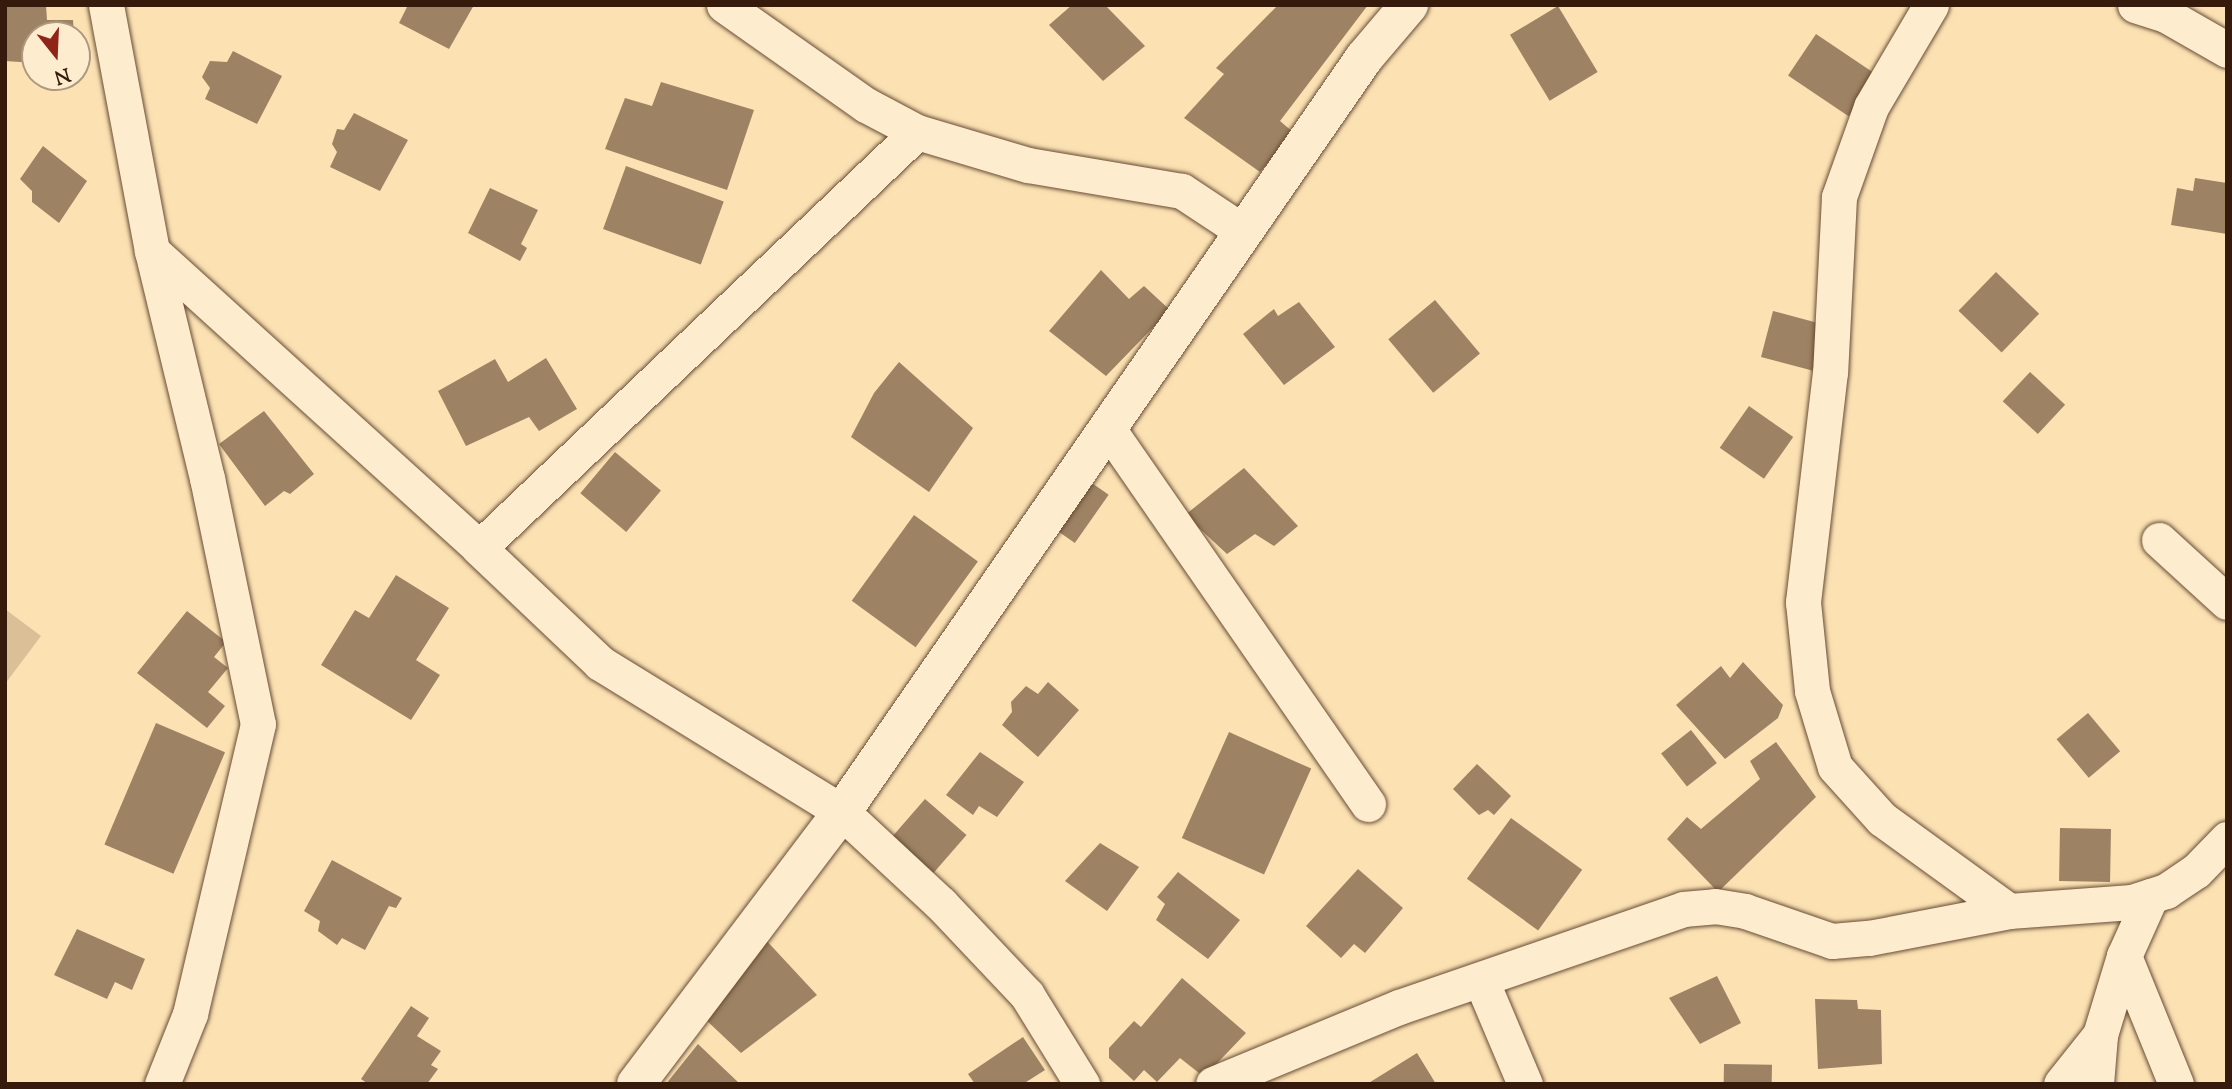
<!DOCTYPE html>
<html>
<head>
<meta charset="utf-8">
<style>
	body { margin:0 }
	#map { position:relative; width:2232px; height:1089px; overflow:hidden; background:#fce2b3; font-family:"Sorts Mill Goudy",serif }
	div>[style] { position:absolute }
	.green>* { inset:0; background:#dac097 }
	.building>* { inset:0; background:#9d8263; transform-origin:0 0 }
	.roads { filter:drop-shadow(0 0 2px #684c36) drop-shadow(0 0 2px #684c36) }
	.street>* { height:35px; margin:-17.5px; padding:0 17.5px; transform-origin:17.5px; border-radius:17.5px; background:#fdecce }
	.secondary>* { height:38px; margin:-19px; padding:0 19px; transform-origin:19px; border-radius:19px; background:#fdecce }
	span { translate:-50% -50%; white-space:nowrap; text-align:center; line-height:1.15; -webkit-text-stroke:6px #fdecce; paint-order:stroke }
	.frame { position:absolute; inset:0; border:7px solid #361a0c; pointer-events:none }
	.north { position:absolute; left:21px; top:21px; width:70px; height:70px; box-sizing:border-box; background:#fdecce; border:2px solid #ad9880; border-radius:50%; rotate:162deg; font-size:19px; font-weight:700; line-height:28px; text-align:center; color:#361a0c }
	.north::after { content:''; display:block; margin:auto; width:24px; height:32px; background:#8f2418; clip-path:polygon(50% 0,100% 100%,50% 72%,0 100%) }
</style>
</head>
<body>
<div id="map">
	<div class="green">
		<div style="clip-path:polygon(5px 609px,41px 636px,5px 684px)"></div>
	</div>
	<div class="building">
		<div style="clip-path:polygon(5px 5px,46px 5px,47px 20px,73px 20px,74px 35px,35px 35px,35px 63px,5px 61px)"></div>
		<div style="clip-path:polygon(408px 5px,474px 5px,449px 49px,399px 23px)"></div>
		<div style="clip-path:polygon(1072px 5px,1105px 5px,1145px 46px,1103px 81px,1049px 25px)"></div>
		<div style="clip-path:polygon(1278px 5px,1368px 5px,1280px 121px,1294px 133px,1260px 172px,1184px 118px,1224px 74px,1216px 68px)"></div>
		<div style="left:1558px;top:6px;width:77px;height:56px;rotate:59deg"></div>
		<div style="left:1816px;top:34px;width:73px;height:50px;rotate:34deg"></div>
		<div style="clip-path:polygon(233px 51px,282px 76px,257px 124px,205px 99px,210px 88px,202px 77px,210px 61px,227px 62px)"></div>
		<div style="clip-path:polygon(661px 82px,754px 110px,727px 190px,605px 149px,625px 98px,652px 106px)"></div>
		<div style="clip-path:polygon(354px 113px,408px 140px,380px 191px,330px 167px,337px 152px,332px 144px,337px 129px,344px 130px)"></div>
		<div style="clip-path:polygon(43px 146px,87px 181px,59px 223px,32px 202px,32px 191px,20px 179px)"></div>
		<div style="left:626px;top:166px;width:104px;height:67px;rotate:20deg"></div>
		<div style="clip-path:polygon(2195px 178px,2227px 183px,2227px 234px,2171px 225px,2177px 188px,2193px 191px)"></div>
		<div style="clip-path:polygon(490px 188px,538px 210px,521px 244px,527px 248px,520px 261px,468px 233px)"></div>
		<div style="clip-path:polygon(1101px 270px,1129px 299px,1144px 286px,1170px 310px,1106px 376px,1049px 331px)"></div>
		<div style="left:1996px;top:272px;width:60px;height:54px;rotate:44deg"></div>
		<div style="left:1435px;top:300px;width:70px;height:61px;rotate:50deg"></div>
		<div style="clip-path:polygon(1299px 302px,1335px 347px,1284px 385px,1243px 334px,1274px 309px,1278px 316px)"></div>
		<div style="clip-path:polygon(1773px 311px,1818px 323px,1814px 371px,1761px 357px)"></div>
		<div style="clip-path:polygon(546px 358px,577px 409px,539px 431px,529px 417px,466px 446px,438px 391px,495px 359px,508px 382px)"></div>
		<div style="clip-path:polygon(899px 362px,973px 428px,929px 492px,851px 437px,874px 393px)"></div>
		<div style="left:2030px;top:372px;width:48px;height:40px;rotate:43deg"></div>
		<div style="left:1749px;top:406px;width:54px;height:51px;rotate:35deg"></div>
		<div style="clip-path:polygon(264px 411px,314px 474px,290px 494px,284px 491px,265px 506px,219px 444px)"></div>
		<div style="left:615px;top:452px;width:60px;height:54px;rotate:40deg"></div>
		<div style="clip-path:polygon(1244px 468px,1298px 526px,1274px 546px,1255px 534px,1227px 554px,1185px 515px)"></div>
		<div style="left:1089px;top:481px;width:24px;height:59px;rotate:35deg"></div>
		<div style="left:914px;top:515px;width:79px;height:106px;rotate:36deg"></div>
		<div style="clip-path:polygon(396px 575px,449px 608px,416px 660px,440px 675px,411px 720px,321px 665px,355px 610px,369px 618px)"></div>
		<div style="clip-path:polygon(187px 611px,226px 642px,214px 657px,228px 668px,208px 692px,225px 706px,207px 728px,137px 673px)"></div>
		<div style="clip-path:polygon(1743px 662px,1783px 705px,1778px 718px,1725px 759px,1676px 705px,1721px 666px,1730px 678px)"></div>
		<div style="clip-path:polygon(1048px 682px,1079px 710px,1038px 757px,1002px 725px,1012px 712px,1011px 702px,1026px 686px,1038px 694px)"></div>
		<div style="left:2088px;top:713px;width:50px;height:41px;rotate:50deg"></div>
		<div style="left:156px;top:723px;width:75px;height:132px;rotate:23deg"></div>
		<div style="left:1691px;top:730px;width:42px;height:38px;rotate:52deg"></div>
		<div style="left:1229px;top:732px;width:90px;height:116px;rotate:24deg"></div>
		<div style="clip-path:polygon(1776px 742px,1816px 797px,1718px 892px,1667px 839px,1687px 817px,1701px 829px,1760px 779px,1750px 761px)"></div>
		<div style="clip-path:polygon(980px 752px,1024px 782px,997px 817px,979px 806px,973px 815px,946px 795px)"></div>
		<div style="clip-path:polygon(1477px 764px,1511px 796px,1494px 815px,1488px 810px,1479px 815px,1453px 789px)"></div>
		<div style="left:925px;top:799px;width:55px;height:56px;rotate:41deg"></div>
		<div style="left:1511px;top:818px;width:88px;height:75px;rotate:36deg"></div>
		<div style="left:2060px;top:828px;width:51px;height:53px;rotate:1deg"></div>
		<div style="clip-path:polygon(1100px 843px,1139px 867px,1107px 911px,1065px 881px)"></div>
		<div style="clip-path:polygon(332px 860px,402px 898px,396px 908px,389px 906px,365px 950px,342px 938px,337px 945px,318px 931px,320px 921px,304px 911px)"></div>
		<div style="clip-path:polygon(1358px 869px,1403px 908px,1365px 953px,1354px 944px,1341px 958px,1306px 926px)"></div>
		<div style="clip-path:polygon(1178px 872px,1240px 920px,1208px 959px,1156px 920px,1165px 904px,1157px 897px)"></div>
		<div style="clip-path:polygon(77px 929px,145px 959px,132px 990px,115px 982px,107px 999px,54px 975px)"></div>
		<div style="clip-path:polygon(764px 938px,817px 995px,741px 1053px,704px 1018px)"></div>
		<div style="clip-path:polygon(1717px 976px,1741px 1023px,1700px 1044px,1669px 998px)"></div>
		<div style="clip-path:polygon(1182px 978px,1246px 1033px,1204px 1077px,1180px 1058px,1157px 1082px,1144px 1070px,1134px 1081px,1109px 1058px,1109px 1048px,1134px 1021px,1141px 1027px)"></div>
		<div style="clip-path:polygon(1815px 999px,1857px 1000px,1858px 1009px,1881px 1010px,1882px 1064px,1818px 1069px)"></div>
		<div style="clip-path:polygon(411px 1006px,429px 1018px,417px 1036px,441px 1051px,431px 1065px,438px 1069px,427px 1084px,368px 1084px,361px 1079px)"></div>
		<div style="clip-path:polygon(1023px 1037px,1045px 1070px,1023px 1084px,975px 1084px,968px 1074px)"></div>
		<div style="clip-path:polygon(698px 1044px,740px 1084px,666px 1084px)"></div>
		<div style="clip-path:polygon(1417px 1053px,1436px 1084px,1367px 1084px)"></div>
		<div style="left:1724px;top:1064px;width:48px;height:20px;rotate:1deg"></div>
	</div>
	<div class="roads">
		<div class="street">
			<div style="left:106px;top:5px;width:250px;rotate:79.4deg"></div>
			<div style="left:152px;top:251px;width:234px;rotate:76.4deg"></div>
			<div style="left:207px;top:478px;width:251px;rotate:78.3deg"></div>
			<div style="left:258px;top:724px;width:298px;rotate:103.2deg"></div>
			<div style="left:190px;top:1014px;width:75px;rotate:111.8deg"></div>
			<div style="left:724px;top:5px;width:174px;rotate:35.2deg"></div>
			<div style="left:866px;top:105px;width:58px;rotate:27.9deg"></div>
			<div style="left:917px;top:132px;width:116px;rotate:16.6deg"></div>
			<div style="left:1028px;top:165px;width:156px;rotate:9.6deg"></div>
			<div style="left:1182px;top:191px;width:74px;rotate:33.5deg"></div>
			<div style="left:1931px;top:5px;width:118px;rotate:120.5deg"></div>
			<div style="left:1871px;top:107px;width:96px;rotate:109.6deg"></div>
			<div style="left:1839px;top:197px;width:175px;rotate:92.9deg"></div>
			<div style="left:1830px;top:372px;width:232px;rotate:96.7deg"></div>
			<div style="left:1803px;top:602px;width:89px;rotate:84.2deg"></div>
			<div style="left:1812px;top:691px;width:79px;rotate:73.2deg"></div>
			<div style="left:1835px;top:767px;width:70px;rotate:47.9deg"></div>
			<div style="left:1882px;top:819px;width:157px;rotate:35.9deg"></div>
			<div style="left:2135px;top:5px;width:33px;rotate:18deg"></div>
			<div style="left:2166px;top:15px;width:70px;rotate:29.8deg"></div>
			<div style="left:152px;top:251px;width:442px;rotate:42.2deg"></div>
			<div style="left:479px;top:548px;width:167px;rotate:43.5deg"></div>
			<div style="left:600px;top:663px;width:284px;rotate:31.6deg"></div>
			<div style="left:842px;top:812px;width:135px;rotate:42.9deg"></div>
			<div style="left:941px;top:904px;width:125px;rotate:46.6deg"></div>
			<div style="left:1027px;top:995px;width:105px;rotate:58.3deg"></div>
			<div style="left:1109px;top:430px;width:455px;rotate:55.3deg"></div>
			<div style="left:2159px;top:540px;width:92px;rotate:42.4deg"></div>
			<div style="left:479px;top:548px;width:604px;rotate:-43.52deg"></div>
			<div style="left:2124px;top:956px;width:138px;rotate:67.9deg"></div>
			<div style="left:1481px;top:980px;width:113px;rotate:67.1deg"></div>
			<div style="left:1213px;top:1084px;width:201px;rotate:-22.5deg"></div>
			<div style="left:1399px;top:1007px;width:300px;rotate:-19deg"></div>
			<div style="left:1683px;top:909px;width:32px;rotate:-5deg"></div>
			<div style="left:1715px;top:906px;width:30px;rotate:9deg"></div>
			<div style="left:1745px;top:911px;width:92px;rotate:19deg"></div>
			<div style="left:1832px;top:941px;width:37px;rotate:-5deg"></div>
			<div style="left:1869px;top:938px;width:143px;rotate:-10.9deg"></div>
			<div style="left:2009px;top:911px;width:123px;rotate:-4.2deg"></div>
			<div style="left:2132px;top:902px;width:36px;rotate:-18deg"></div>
			<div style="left:2166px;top:891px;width:36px;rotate:-34deg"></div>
			<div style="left:2196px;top:871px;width:45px;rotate:-45.9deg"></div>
			<div style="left:2061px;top:1084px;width:63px;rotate:-51.5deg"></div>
			<div style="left:2096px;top:1084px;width:49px;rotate:-85.3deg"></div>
			<div style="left:2100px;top:1035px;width:83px;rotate:-73.1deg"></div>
			<div style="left:2124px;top:956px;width:66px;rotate:-65.8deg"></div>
		</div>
		<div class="secondary">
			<div style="left:636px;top:1084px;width:341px;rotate:-52.9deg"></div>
			<div style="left:842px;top:812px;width:917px;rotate:-55.3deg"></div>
			<div style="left:1364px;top:58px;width:70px;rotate:-49.7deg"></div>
		</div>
	</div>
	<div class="frame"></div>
	<div class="north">N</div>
</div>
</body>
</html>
